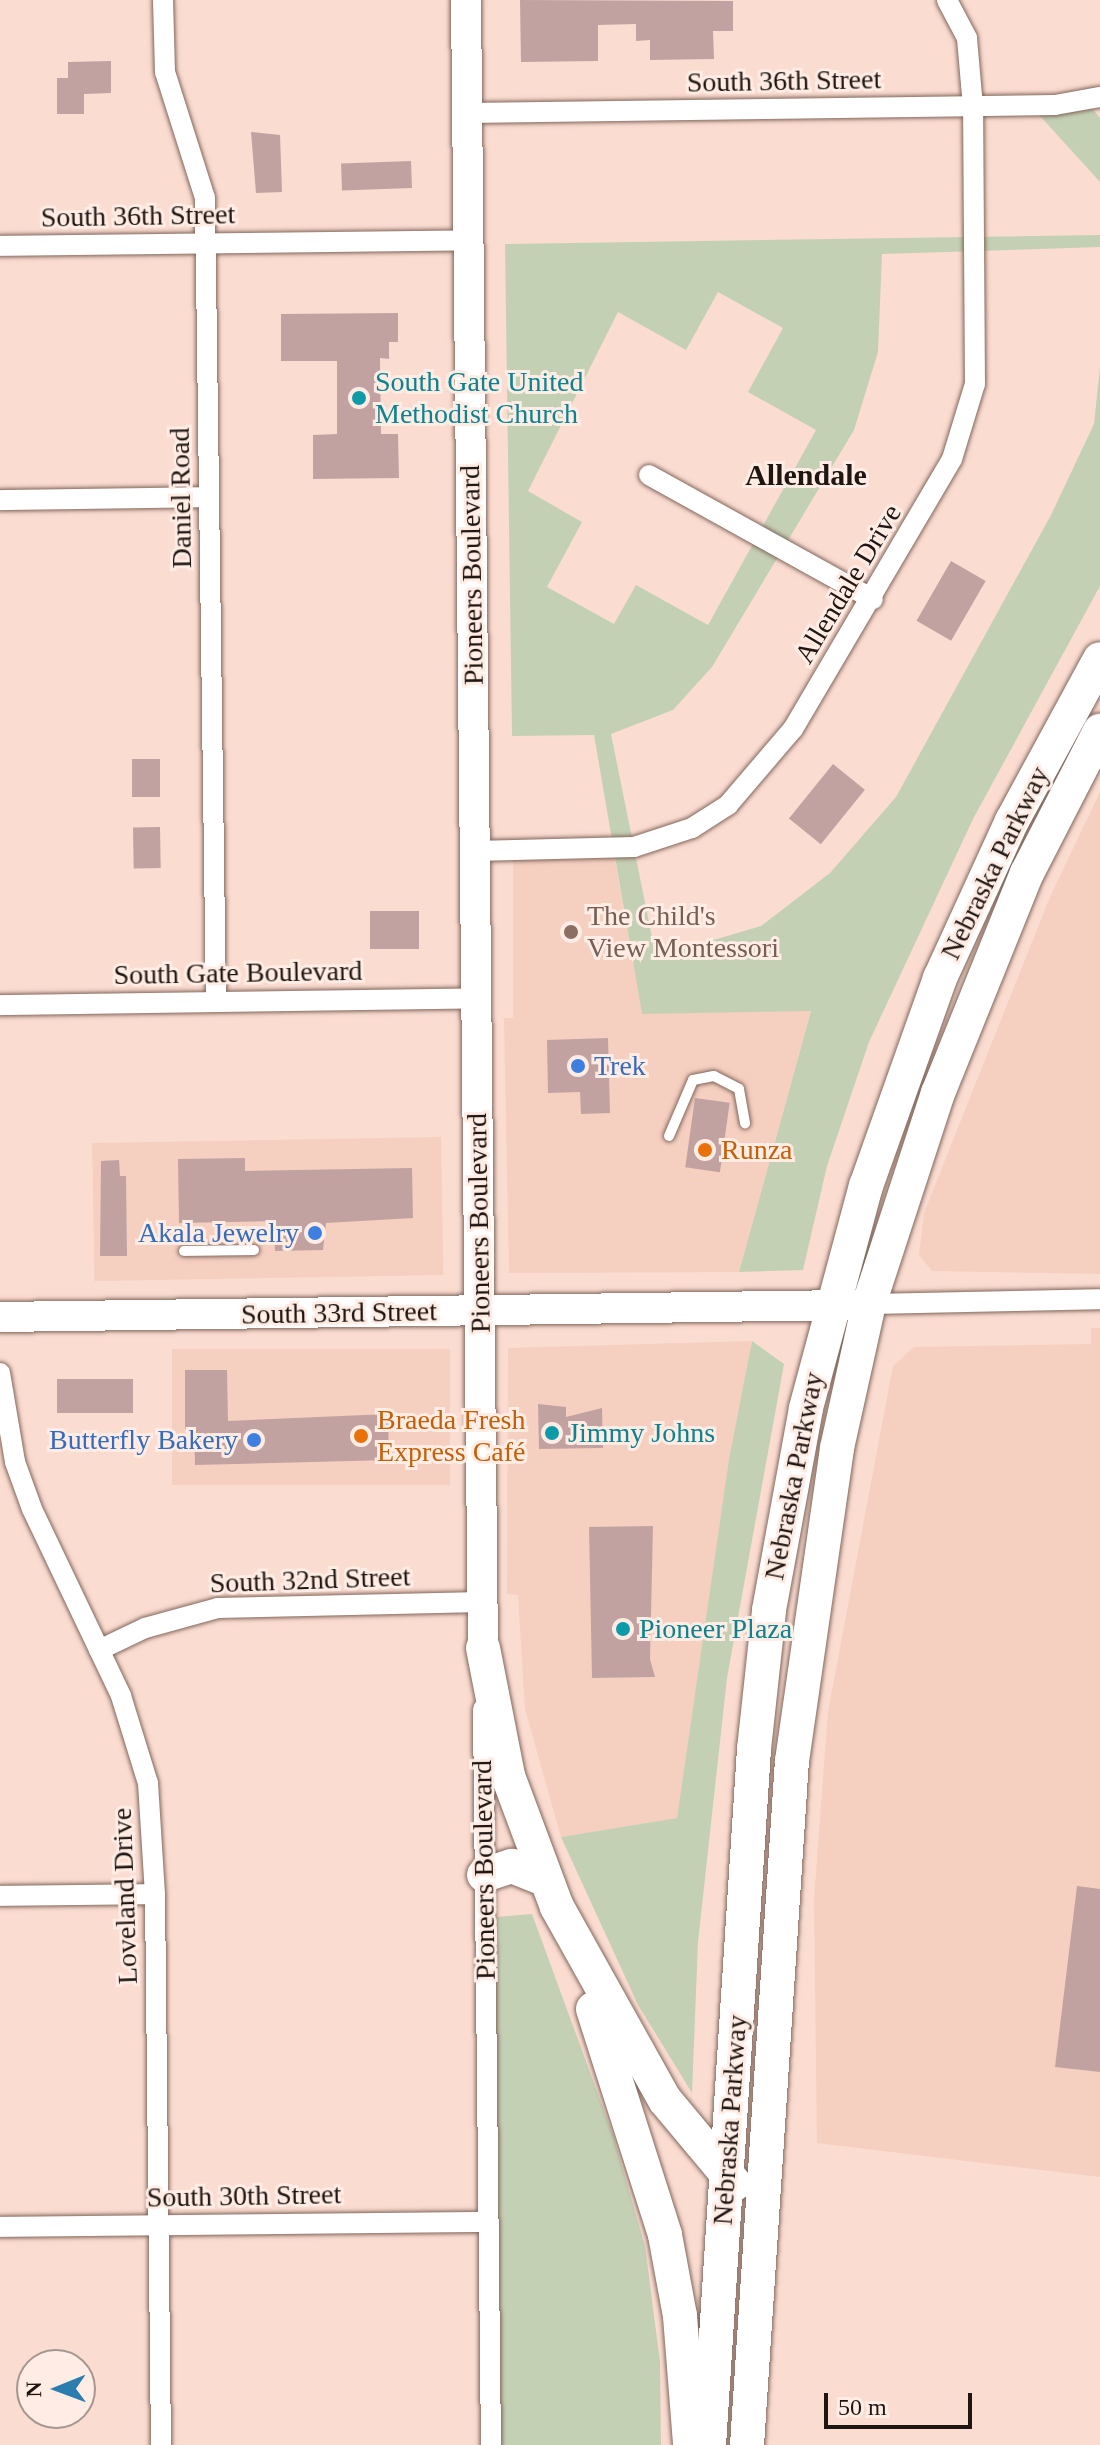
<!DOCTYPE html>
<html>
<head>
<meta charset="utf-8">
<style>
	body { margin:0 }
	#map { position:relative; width:1100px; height:2445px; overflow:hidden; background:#fbdcd1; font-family:"Times New Roman",serif }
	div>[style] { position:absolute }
	.built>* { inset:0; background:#f5cfc0; transform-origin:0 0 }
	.green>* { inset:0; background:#c4d0b4 }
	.building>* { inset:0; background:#c2a2a1; transform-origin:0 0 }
	.roads { filter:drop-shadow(0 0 2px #81675c) drop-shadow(0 0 2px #81675c) }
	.service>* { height:10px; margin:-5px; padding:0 5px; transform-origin:5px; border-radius:5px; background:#fff }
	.minor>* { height:20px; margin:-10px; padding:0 10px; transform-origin:10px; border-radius:10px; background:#fff }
	.secondary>* { height:30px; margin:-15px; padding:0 15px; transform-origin:15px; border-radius:15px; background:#fff }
	.primary>* { height:34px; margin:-17px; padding:0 17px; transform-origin:17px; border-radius:17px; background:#fff }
	.dots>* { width:22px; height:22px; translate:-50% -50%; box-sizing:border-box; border:4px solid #ffede5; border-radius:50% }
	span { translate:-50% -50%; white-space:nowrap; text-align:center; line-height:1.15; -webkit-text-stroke:6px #ffede5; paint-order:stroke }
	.street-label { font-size:28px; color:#1f1511 }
	.culture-label { font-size:28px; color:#0d838f }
	.left { translate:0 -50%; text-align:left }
	.education-label { font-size:28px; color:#785e54 }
	.shop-label { font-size:28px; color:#366cbe }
	.right { translate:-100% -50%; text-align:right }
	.food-label { font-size:28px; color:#c56008 }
	.neighbourhood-label { font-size:30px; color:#1f1511; font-weight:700 }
	.north { position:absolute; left:16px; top:2349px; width:80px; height:80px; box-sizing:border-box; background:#ffede5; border:2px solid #a59790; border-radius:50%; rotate:269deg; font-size:22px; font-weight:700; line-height:32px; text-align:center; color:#1f1511 }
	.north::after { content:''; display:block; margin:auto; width:28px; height:36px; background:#2c7daf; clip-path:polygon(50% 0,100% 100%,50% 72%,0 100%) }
	.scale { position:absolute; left:824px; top:2393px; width:148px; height:36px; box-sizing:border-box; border:4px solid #1f1511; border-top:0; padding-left:10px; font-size:24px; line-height:28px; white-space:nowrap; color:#1f1511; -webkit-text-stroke:6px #ffede5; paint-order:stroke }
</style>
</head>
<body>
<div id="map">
	<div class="built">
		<div style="clip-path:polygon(1100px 792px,1100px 1274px,932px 1271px,919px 1255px,924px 1213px,1050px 897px)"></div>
		<div style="clip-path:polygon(613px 849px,642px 1014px,811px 1010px,739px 1272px,509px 1273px,504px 1018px,513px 1018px,513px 851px)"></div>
		<div style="left:441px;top:1137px;width:138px;height:349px;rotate:89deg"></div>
		<div style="clip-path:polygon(1091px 1328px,1100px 1328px,1100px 2177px,817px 2143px,814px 1899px,828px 1712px,893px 1366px,914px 1347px,1091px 1344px)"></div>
		<div style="clip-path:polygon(752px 1341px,729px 1459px,677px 1818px,561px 1837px,525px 1709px,518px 1595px,507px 1594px,508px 1348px)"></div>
		<div style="left:450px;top:1349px;width:136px;height:278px;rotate:90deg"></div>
	</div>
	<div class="green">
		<div style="clip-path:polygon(1086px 101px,1100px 118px,1100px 182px,1031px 106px)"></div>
		<div style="clip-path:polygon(evenodd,1100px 235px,1100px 247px,882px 254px,878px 352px,854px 430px,712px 667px,673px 710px,611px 734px,656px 957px,761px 926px,830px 873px,896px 797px,1051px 515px,1094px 424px,1100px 367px,1100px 586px,973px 819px,869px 1042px,827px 1166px,803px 1270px,739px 1272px,811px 1011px,642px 1014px,594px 735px,512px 736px,505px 244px,1100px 235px,718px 292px,783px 328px,748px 392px,816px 430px,708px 625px,636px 585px,614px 624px,547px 587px,582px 522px,528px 491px,618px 312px,686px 350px,718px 292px)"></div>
		<div style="clip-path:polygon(752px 1341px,784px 1364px,727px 1678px,698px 1942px,692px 2093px,638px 2005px,561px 1837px,677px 1818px,729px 1459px)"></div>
		<div style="clip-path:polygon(532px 1914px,613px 2135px,645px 2246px,660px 2362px,661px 2445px,491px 2445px,485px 1918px)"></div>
	</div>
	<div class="building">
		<div style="clip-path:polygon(520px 0,733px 1px,733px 31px,713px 31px,714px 59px,650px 60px,650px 40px,636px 41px,636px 24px,598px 25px,598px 61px,521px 62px)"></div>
		<div style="clip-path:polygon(111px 61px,111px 93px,84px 94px,84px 114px,57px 114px,57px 78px,68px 78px,68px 62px)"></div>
		<div style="clip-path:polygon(251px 132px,280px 135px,282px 192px,256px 193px)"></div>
		<div style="left:411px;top:161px;width:27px;height:70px;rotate:88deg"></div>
		<div style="clip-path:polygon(398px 313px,398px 342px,389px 342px,389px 359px,380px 358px,381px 434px,398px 434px,399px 478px,313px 479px,313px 435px,337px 434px,337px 361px,281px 361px,281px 314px)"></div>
		<div style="left:951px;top:561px;width:40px;height:69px;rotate:30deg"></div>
		<div style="left:160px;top:759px;width:38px;height:28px;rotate:90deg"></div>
		<div style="left:833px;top:764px;width:41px;height:70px;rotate:39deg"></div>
		<div style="left:160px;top:827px;width:41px;height:27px;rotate:89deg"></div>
		<div style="left:370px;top:911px;width:49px;height:38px"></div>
		<div style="clip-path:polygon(608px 1038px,610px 1113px,581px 1114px,580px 1092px,548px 1093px,547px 1040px)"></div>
		<div style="left:695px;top:1098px;width:35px;height:70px;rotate:8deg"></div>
		<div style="clip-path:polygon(245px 1158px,245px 1171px,412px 1168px,413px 1218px,326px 1223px,323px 1250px,275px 1251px,274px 1221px,179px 1223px,178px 1159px)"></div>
		<div style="clip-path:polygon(119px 1160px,120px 1176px,126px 1176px,127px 1256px,100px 1256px,101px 1161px)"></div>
		<div style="clip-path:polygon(185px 1370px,227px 1370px,228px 1421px,388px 1414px,389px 1460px,195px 1465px,194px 1429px,185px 1429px)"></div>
		<div style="left:133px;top:1379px;width:34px;height:76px;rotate:90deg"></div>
		<div style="clip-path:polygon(538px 1404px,566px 1407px,566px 1417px,602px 1408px,603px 1448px,539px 1449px)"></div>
		<div style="clip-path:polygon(653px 1526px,650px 1659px,655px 1677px,592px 1678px,589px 1527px)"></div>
		<div style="clip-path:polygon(1077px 1886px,1100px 1889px,1100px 2072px,1055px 2067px)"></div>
	</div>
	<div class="roads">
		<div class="service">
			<div style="left:669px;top:1136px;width:61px;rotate:-66.8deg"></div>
			<div style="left:693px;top:1080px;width:21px;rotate:-11deg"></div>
			<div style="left:714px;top:1076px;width:28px;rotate:27deg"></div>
			<div style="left:739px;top:1089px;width:35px;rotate:80deg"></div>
			<div style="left:184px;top:1251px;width:70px;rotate:-0.8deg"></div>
		</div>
		<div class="minor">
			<div style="left:163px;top:0;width:72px;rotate:88.4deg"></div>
			<div style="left:165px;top:72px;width:132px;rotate:72.4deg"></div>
			<div style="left:205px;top:198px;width:804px;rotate:89.22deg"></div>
			<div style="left:468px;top:113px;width:587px;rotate:-0.78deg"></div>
			<div style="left:1055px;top:105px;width:46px;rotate:-10.1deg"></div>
			<div style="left:0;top:246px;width:469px;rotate:-0.7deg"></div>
			<div style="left:649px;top:475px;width:256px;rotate:29deg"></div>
			<div style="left:0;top:500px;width:209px;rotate:-0.8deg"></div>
			<div style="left:475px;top:851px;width:159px;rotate:-1.4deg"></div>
			<div style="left:634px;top:847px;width:61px;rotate:-18.1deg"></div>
			<div style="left:692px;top:828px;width:43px;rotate:-32.6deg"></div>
			<div style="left:728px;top:805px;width:100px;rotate:-49.5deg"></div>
			<div style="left:793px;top:729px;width:313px;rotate:-59.5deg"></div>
			<div style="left:952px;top:459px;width:78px;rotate:-73deg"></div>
			<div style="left:975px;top:384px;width:277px;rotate:-90.4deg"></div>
			<div style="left:973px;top:107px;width:69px;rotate:-95deg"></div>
			<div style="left:967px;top:38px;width:43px;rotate:-117.8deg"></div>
			<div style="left:0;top:1005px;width:476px;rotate:-0.8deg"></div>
			<div style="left:869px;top:1304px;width:231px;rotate:-1.2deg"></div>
			<div style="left:0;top:1373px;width:90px;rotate:80.4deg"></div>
			<div style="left:15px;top:1462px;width:50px;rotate:70.1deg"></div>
			<div style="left:32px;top:1509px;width:207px;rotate:64.5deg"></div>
			<div style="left:121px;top:1696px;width:91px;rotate:72.8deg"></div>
			<div style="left:148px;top:1783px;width:111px;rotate:86.4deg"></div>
			<div style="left:155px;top:1894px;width:551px;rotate:89.38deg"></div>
			<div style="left:99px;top:1650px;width:51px;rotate:-25.6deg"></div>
			<div style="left:145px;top:1628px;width:76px;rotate:-15.3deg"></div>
			<div style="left:218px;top:1608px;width:264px;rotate:-1.3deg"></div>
			<div style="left:483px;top:1709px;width:736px;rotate:89.38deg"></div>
			<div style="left:0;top:1896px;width:155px;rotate:-0.7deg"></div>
			<div style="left:0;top:2227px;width:488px;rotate:-0.6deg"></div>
		</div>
		<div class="secondary">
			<div style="left:466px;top:0;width:1648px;rotate:89.41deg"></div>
			<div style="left:0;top:1317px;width:854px;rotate:-0.81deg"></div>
		</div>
		<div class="primary">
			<div style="left:483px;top:1648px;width:130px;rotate:78.9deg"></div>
			<div style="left:508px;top:1776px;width:140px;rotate:69.5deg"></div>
			<div style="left:557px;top:1907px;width:221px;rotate:60.8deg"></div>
			<div style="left:665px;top:2100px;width:109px;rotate:50.2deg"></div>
			<div style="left:484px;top:1875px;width:29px;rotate:-18deg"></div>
			<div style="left:512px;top:1866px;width:35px;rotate:22deg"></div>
			<div style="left:593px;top:2009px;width:237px;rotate:72.3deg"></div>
			<div style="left:665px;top:2235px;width:82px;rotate:79.5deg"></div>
			<div style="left:680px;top:2316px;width:127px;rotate:85.5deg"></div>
			<div style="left:709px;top:2445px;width:697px;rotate:-86.3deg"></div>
			<div style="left:754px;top:1749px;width:140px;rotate:-83.8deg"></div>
			<div style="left:769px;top:1610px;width:205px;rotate:-79.6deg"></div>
			<div style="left:806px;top:1408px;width:230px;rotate:-74.9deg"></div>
			<div style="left:866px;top:1186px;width:221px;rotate:-70.4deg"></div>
			<div style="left:940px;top:978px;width:173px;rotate:-65.4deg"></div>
			<div style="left:1012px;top:821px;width:184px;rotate:-61.5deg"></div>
			<div style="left:747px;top:2445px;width:685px;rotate:-86.24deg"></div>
			<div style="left:792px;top:1761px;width:316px;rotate:-81.8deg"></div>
			<div style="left:837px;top:1448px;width:148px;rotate:-77.5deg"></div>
			<div style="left:869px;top:1304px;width:222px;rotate:-71.9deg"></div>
			<div style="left:938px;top:1093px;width:237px;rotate:-68deg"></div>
			<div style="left:1027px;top:873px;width:160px;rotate:-62.8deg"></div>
		</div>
	</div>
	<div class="dots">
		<div style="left:359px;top:398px;background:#0f9aa8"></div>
		<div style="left:571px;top:932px;background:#8d6e63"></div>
		<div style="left:578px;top:1066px;background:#3f7fe0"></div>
		<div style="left:705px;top:1150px;background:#e8710a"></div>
		<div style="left:315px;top:1233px;background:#3f7fe0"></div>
		<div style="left:552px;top:1433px;background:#0f9aa8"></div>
		<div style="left:361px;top:1436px;background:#e8710a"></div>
		<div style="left:254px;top:1440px;background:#3f7fe0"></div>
		<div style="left:623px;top:1629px;background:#0f9aa8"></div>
	</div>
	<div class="street-label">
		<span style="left:784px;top:81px;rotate:-1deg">South 36th Street</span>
		<span style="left:138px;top:216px;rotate:-1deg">South 36th Street</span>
		<span style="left:181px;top:498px;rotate:-91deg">Daniel Road</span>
		<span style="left:472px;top:575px;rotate:-91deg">Pioneers Boulevard</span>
		<span style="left:848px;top:584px;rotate:-59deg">Allendale Drive</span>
		<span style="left:995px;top:863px;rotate:-64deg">Nebraska Parkway</span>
		<span style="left:238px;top:973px;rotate:-1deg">South Gate Boulevard</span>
		<span style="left:479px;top:1223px;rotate:-91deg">Pioneers Boulevard</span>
		<span style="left:339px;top:1313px;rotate:-1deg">South 33rd Street</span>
		<span style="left:794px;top:1476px;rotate:-79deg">Nebraska Parkway</span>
		<span style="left:310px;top:1580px;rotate:-2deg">South 32nd Street</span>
		<span style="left:484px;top:1870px;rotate:-91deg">Pioneers Boulevard</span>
		<span style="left:125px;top:1896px;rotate:-92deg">Loveland Drive</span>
		<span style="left:730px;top:2120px;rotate:-86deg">Nebraska Parkway</span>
		<span style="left:244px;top:2196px;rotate:-1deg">South 30th Street</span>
	</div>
	<div class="culture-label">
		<span class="left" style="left:375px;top:398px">South Gate United<br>Methodist Church</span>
		<span class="left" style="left:568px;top:1433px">Jimmy Johns</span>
		<span class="left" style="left:639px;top:1629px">Pioneer Plaza</span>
	</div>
	<div class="education-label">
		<span class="left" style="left:587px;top:932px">The Child's<br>View Montessori</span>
	</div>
	<div class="shop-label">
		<span class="left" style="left:594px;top:1066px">Trek</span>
		<span class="right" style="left:299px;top:1233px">Akala Jewelry</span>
		<span class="right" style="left:238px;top:1440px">Butterfly Bakery</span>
	</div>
	<div class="food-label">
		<span class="left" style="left:721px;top:1150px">Runza</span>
		<span class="left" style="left:377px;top:1436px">Braeda Fresh<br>Express Café</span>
	</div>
	<div class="neighbourhood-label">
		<span style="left:806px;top:475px">Allendale</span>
	</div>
	<div class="north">N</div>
	<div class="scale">50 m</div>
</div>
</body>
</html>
